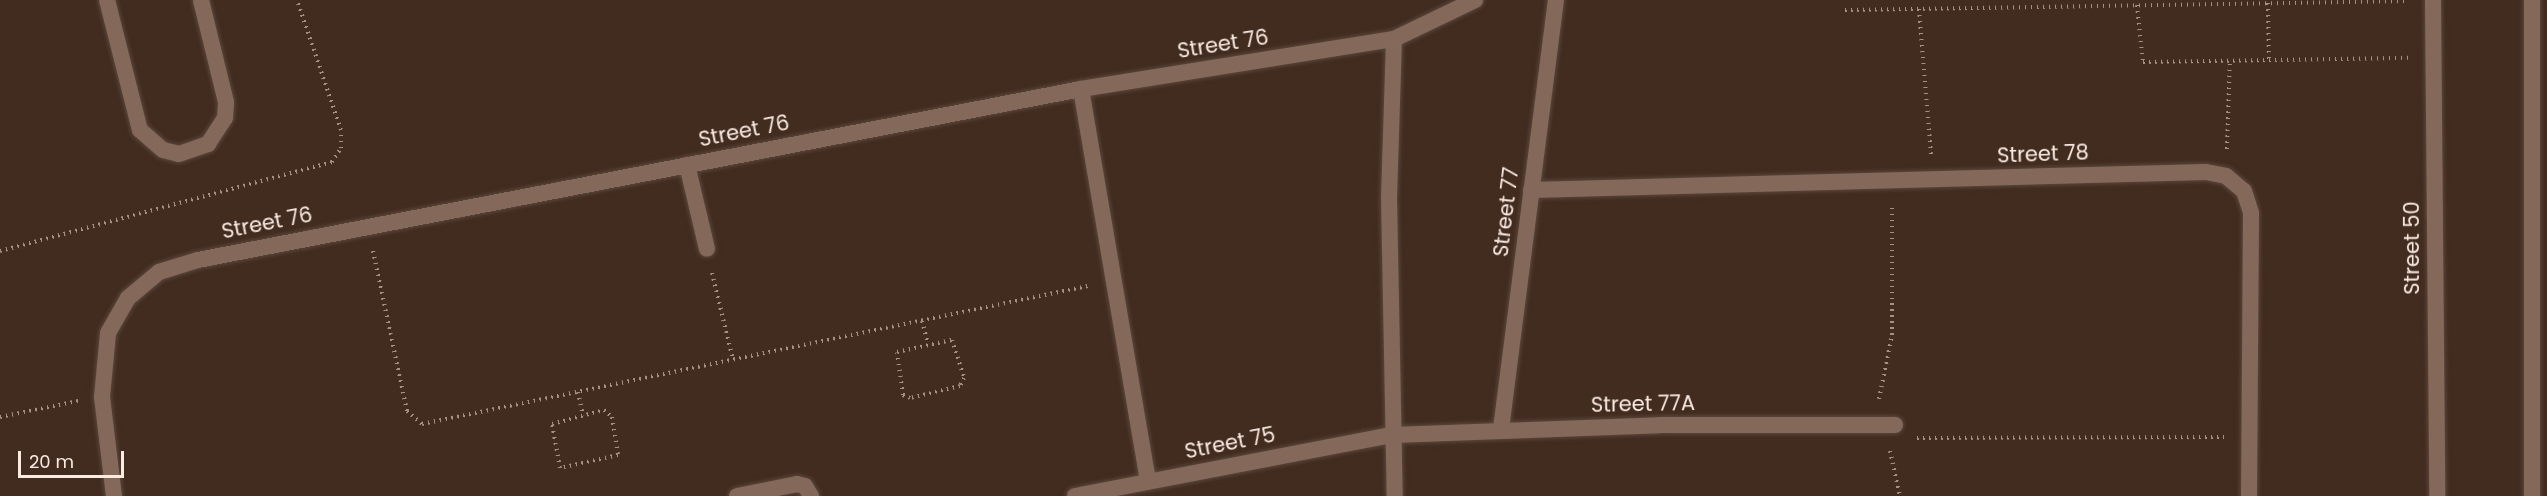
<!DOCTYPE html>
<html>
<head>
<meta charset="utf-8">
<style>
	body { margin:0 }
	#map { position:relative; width:2547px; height:496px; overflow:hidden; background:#422b1f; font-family:Poppins,sans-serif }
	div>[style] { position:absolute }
	.path>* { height:4px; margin-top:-2px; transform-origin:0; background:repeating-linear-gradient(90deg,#a39086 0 1.5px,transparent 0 6px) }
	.roads { filter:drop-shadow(0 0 2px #5a473c) drop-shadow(0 0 2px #5a473c) }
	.service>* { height:16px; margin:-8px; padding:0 8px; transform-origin:8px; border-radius:8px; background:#84695b }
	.minor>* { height:16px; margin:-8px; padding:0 8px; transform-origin:8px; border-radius:8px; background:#84695b }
	.tertiary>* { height:16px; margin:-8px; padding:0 8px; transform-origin:8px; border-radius:8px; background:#84695b }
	span { translate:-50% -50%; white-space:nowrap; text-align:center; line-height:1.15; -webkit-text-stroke:5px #422b1f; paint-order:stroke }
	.street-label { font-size:21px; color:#f9eae2 }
	.scale { position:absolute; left:18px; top:451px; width:106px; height:27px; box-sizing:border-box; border:3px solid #f9eae2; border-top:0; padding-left:8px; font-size:18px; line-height:21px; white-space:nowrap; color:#f9eae2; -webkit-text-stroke:4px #422b1f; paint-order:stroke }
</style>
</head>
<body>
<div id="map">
	<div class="path">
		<div style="left:2268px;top:3px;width:57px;rotate:89deg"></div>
		<div style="left:2137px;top:5px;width:57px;rotate:84deg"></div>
		<div style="left:2143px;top:62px;width:266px;rotate:-0.9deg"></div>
		<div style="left:1919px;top:9px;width:146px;rotate:85.3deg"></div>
		<div style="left:1845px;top:10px;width:564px;rotate:-0.91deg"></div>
		<div style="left:2227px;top:149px;width:89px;rotate:-88.1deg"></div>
		<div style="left:0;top:251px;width:344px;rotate:-15deg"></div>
		<div style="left:332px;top:162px;width:17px;rotate:-57deg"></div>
		<div style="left:341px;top:148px;width:18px;rotate:-90deg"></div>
		<div style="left:341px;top:130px;width:137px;rotate:-108.7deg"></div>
		<div style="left:373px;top:251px;width:164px;rotate:78deg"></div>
		<div style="left:407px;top:411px;width:20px;rotate:41deg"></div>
		<div style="left:422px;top:424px;width:680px;rotate:-11.71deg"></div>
		<div style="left:712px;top:273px;width:89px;rotate:76.4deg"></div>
		<div style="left:922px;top:321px;width:23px;rotate:75deg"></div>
		<div style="left:952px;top:340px;width:40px;rotate:72deg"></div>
		<div style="left:964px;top:378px;width:9px;rotate:117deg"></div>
		<div style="left:960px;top:386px;width:51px;rotate:166.5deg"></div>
		<div style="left:910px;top:398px;width:8px;rotate:-157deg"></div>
		<div style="left:903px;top:395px;width:43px;rotate:-97.9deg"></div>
		<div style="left:897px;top:352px;width:56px;rotate:-12.3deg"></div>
		<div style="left:578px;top:392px;width:24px;rotate:78deg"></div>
		<div style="left:1879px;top:399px;width:65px;rotate:-78.5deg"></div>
		<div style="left:1892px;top:335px;width:128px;rotate:-90deg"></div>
		<div style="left:604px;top:410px;width:11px;rotate:41deg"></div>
		<div style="left:612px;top:417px;width:38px;rotate:81deg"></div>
		<div style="left:618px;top:455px;width:59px;rotate:167.4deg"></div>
		<div style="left:560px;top:468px;width:45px;rotate:-100.3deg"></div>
		<div style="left:552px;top:424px;width:54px;rotate:-15.1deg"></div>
		<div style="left:0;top:417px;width:80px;rotate:-11.6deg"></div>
		<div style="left:1917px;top:438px;width:307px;rotate:-0.2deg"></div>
		<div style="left:1890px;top:451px;width:46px;rotate:77.5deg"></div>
	</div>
	<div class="roads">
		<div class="service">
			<div style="left:687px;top:165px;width:86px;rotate:76.6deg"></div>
			<div style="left:737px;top:496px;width:61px;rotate:-11.3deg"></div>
			<div style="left:797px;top:484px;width:8px;rotate:14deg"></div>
			<div style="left:805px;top:486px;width:12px;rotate:59deg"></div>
		</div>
		<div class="minor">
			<div style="left:107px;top:0;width:134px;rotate:75.8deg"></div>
			<div style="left:140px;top:130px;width:30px;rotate:41deg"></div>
			<div style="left:163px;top:150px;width:16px;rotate:14deg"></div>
			<div style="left:179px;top:154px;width:31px;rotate:-19deg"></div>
			<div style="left:208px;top:144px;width:31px;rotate:-57deg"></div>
			<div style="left:225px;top:118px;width:16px;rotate:-86deg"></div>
			<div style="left:226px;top:102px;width:105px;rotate:-103.8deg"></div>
			<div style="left:1394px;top:39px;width:158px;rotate:91.8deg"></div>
			<div style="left:1389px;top:197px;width:299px;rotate:88.9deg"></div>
			<div style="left:1081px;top:89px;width:398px;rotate:80.3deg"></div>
			<div style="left:1531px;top:190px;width:675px;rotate:-1.53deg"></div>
			<div style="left:2206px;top:172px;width:20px;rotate:11deg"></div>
			<div style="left:2226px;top:176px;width:23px;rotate:40deg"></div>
			<div style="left:2244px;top:191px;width:23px;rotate:72deg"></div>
			<div style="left:2251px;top:213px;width:283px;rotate:90.4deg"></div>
			<div style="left:1501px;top:429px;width:433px;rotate:-82.7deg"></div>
			<div style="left:114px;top:496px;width:100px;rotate:-96.9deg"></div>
			<div style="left:102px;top:397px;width:64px;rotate:-84.6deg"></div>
			<div style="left:108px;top:333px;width:40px;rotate:-60.3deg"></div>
			<div style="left:128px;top:298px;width:40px;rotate:-40deg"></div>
			<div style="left:159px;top:272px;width:41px;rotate:-17.1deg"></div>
			<div style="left:198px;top:260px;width:899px;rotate:-10.96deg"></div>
			<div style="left:1081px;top:89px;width:317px;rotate:-9.1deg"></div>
			<div style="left:1394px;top:39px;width:90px;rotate:-25.7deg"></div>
			<div style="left:1075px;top:496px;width:324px;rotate:-10.9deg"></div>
			<div style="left:1393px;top:435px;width:267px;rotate:-2.1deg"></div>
			<div style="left:1660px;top:425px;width:235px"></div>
		</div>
		<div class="tertiary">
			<div style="left:2433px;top:0;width:496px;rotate:89.5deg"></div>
			<div style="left:2532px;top:0;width:496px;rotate:90deg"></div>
		</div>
	</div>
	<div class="street-label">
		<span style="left:1223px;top:44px;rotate:-9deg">Street 76</span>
		<span style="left:744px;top:131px;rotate:-11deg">Street 76</span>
		<span style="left:2043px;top:154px;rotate:-2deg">Street 78</span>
		<span style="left:1506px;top:212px;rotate:-83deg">Street 77</span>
		<span style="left:267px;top:223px;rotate:-11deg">Street 76</span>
		<span style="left:2412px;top:248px;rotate:-90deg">Street 50</span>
		<span style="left:1643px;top:404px;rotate:-1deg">Street 77A</span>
		<span style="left:1230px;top:443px;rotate:-11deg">Street 75</span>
	</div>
	<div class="scale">20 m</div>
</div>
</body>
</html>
